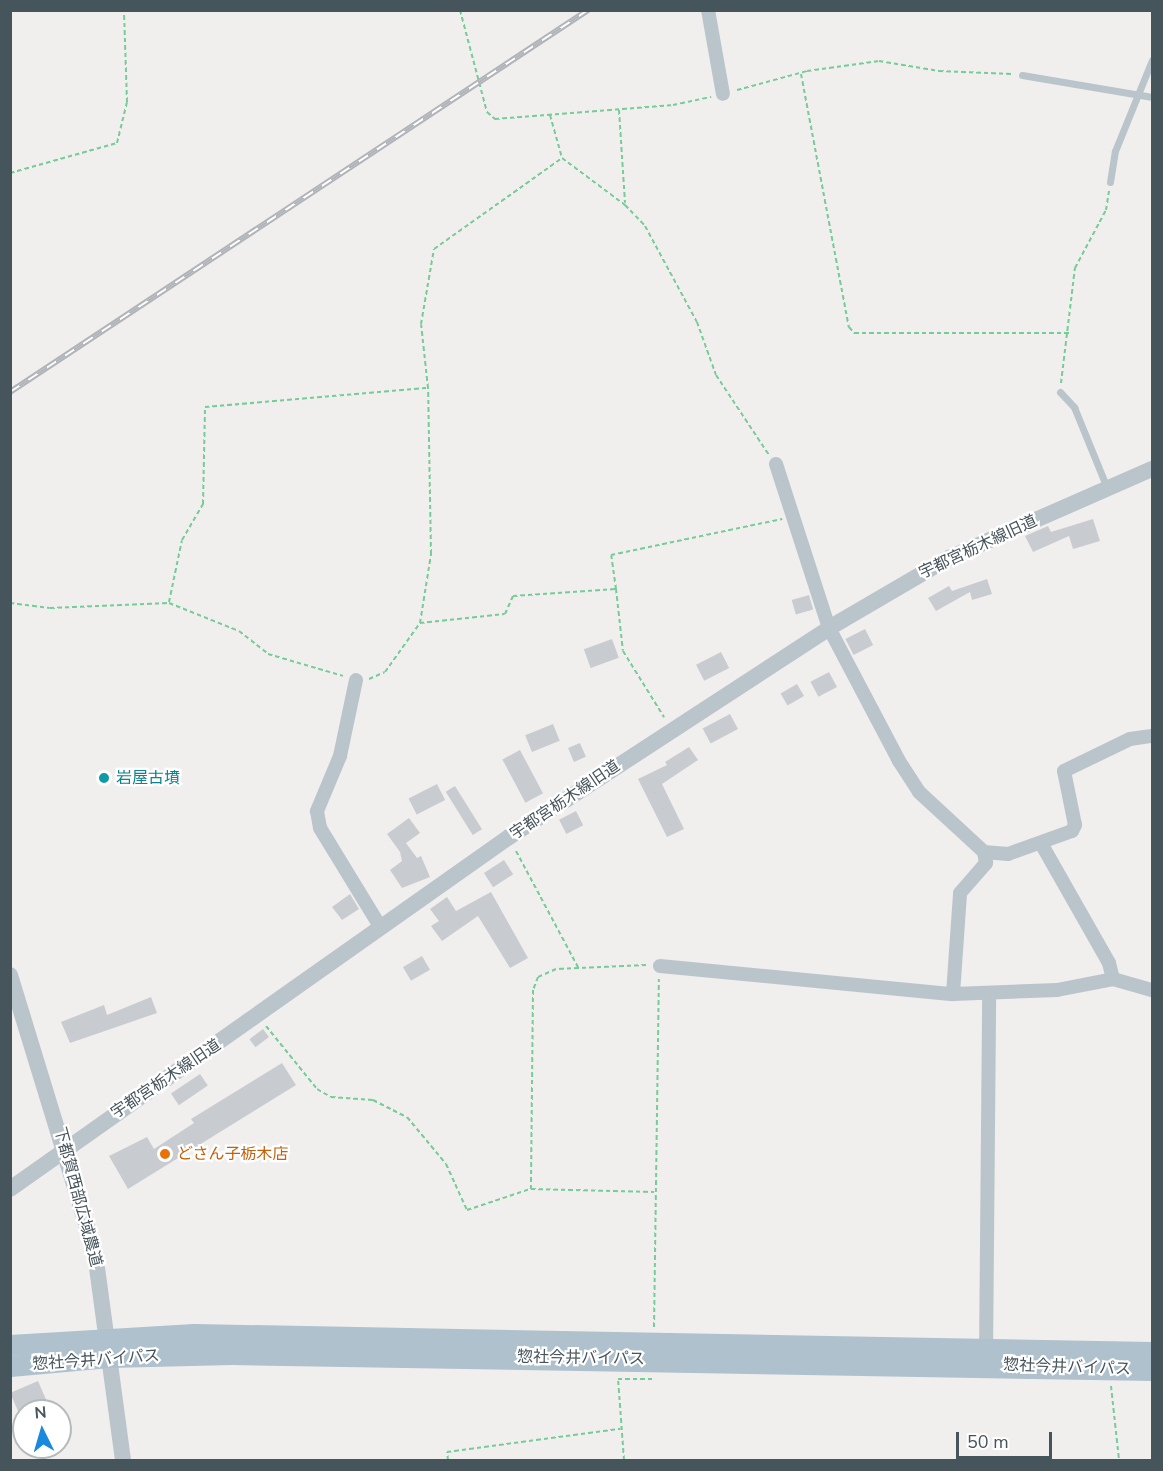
<!DOCTYPE html>
<html>
<head>
<meta charset="utf-8">
<style>
	body { margin:0 }
	#map { position:relative; width:1163px; height:1471px; overflow:hidden; background:#f1eeee; font-family:"Nunito Sans","Noto Sans JP",sans-serif }
	div>[style] { position:absolute }
	.building>* { inset:0; background:#c8ccd1; transform-origin:0 0 }
	.path>* { height:2px; margin-top:-1px; transform-origin:0; background:repeating-linear-gradient(90deg,#75cc96 0 4.5px,transparent 0 7.5px) }
	.service>* { height:7px; margin:-3.5px; padding:0 3.5px; transform-origin:3.5px; border-radius:3.5px; background:#bac5cb }
	.minor>* { height:14px; margin:-7px; padding:0 7px; transform-origin:7px; border-radius:7px; background:#bac5cb }
	.tertiary>* { height:16px; margin:-8px; padding:0 8px; transform-origin:8px; border-radius:8px; background:#bac5cb }
	.primary>* { height:21px; margin:-10.5px; padding:0 10.5px; transform-origin:10.5px; border-radius:10.5px; background:#aec1cd }
	.rail>* { height:6px; margin-top:-3px; transform-origin:0; background:repeating-linear-gradient(90deg,#fff 0 11px,#b0b4b9 0 22px); box-sizing:border-box; border-block:2px solid #b0b4b9 }
	.dots>* { width:16px; height:16px; translate:-50% -50%; box-sizing:border-box; border:3px solid #fff; border-radius:50% }
	span { translate:-50% -50%; white-space:nowrap; text-align:center; line-height:1.15; -webkit-text-stroke:4.5px #fff; paint-order:stroke }
	.street-label { font-size:16px; color:#46545b }
	.culture-label { font-size:16px; color:#0d838f }
	.left { translate:0 -50%; text-align:left }
	.food-label { font-size:16px; color:#c56008 }
	.frame { position:absolute; inset:0; border:12px solid #46545b; pointer-events:none }
	.north { position:absolute; left:12px; top:1399px; width:60px; height:60px; box-sizing:border-box; background:#fff; border:2px solid #b5bbbd; border-radius:50%; rotate:355deg; font-size:16px; font-weight:700; line-height:24px; text-align:center; color:#46545b }
	.north::after { content:''; display:block; margin:auto; width:21px; height:27px; background:#1a88df; clip-path:polygon(50% 0,100% 100%,50% 72%,0 100%) }
	.scale { position:absolute; left:956px; top:1432px; width:96px; height:27px; box-sizing:border-box; border:3px solid #46545b; border-top:0; padding-left:8px; font-size:18px; line-height:21px; white-space:nowrap; color:#46545b; -webkit-text-stroke:4px #fff; paint-order:stroke }
</style>
</head>
<body>
<div id="map">
	<div class="building">
		<div style="clip-path:polygon(1093px 519px,1100px 541px,1073px 549px,1069px 536px,1033px 552px,1025px 536px,1048px 526px,1051px 532px)"></div>
		<div style="clip-path:polygon(987px 579px,992px 594px,972px 600px,970px 592px,936px 611px,928px 598px,949px 586px,952px 591px)"></div>
		<div style="left:809px;top:595px;width:15px;height:18px;rotate:74deg"></div>
		<div style="left:865px;top:629px;width:18px;height:22px;rotate:63deg"></div>
		<div style="left:612px;top:639px;width:20px;height:30px;rotate:70deg"></div>
		<div style="left:721px;top:652px;width:18px;height:28px;rotate:63deg"></div>
		<div style="left:829px;top:672px;width:17px;height:21px;rotate:62deg"></div>
		<div style="left:797px;top:684px;width:14px;height:19px;rotate:60deg"></div>
		<div style="left:730px;top:714px;width:17px;height:31px;rotate:62deg"></div>
		<div style="left:553px;top:724px;width:18px;height:30px;rotate:68deg"></div>
		<div style="left:580px;top:743px;width:15px;height:13px;rotate:67deg"></div>
		<div style="clip-path:polygon(689px 747px,698px 760px,662px 784px,684px 829px,667px 837px,638px 779px,667px 765px,665px 762px)"></div>
		<div style="left:520px;top:750px;width:49px;height:20px;rotate:62deg"></div>
		<div style="left:437px;top:784px;width:18px;height:32px;rotate:63deg"></div>
		<div style="left:455px;top:786px;width:51px;height:11px;rotate:58deg"></div>
		<div style="left:576px;top:811px;width:16px;height:19px;rotate:63deg"></div>
		<div style="clip-path:polygon(409px 818px,420px 833px,406px 843px,417px 858px,421px 856px,430px 877px,402px 888px,390px 870px,402px 861px,400px 852px,387px 834px)"></div>
		<div style="left:504px;top:860px;width:17px;height:24px;rotate:57deg"></div>
		<div style="clip-path:polygon(491px 892px,528px 958px,510px 968px,478px 916px,442px 941px,431px 926px,439px 921px,430px 909px,447px 897px,456px 911px)"></div>
		<div style="clip-path:polygon(350px 894px,359px 909px,342px 920px,332px 907px)"></div>
		<div style="left:422px;top:956px;width:16px;height:22px;rotate:60deg"></div>
		<div style="clip-path:polygon(151px 997px,157px 1013px,70px 1043px,61px 1022px,104px 1005px,107px 1015px)"></div>
		<div style="left:263px;top:1029px;width:10px;height:17px;rotate:53deg"></div>
		<div style="clip-path:polygon(282px 1063px,296px 1085px,128px 1189px,109px 1156px,147px 1137px,154px 1149px,194px 1123px,191px 1119px)"></div>
		<div style="left:200px;top:1074px;width:14px;height:35px;rotate:56deg"></div>
		<div style="clip-path:polygon(38px 1381px,51px 1411px,18px 1411px,10px 1393px)"></div>
	</div>
	<div class="path">
		<div style="left:460px;top:10px;width:106px;rotate:75.2deg"></div>
		<div style="left:487px;top:112px;width:11px;rotate:41deg"></div>
		<div style="left:495px;top:119px;width:179px;rotate:-4.5deg"></div>
		<div style="left:673px;top:105px;width:39px;rotate:-12deg"></div>
		<div style="left:801px;top:74px;width:258px;rotate:79.3deg"></div>
		<div style="left:849px;top:327px;width:8px;rotate:50deg"></div>
		<div style="left:854px;top:333px;width:215px"></div>
		<div style="left:737px;top:90px;width:73px;rotate:-15.2deg"></div>
		<div style="left:807px;top:71px;width:73px;rotate:-7.9deg"></div>
		<div style="left:879px;top:61px;width:61px;rotate:9.5deg"></div>
		<div style="left:939px;top:71px;width:73px;rotate:2.4deg"></div>
		<div style="left:619px;top:110px;width:93px;rotate:86.3deg"></div>
		<div style="left:550px;top:115px;width:45px;rotate:74.4deg"></div>
		<div style="left:562px;top:158px;width:79px;rotate:36.7deg"></div>
		<div style="left:625px;top:205px;width:29px;rotate:46deg"></div>
		<div style="left:645px;top:226px;width:109px;rotate:61.6deg"></div>
		<div style="left:697px;top:322px;width:56px;rotate:70.3deg"></div>
		<div style="left:716px;top:375px;width:96px;rotate:56.5deg"></div>
		<div style="left:10px;top:173px;width:111px;rotate:-15.7deg"></div>
		<div style="left:117px;top:143px;width:42px;rotate:-76.3deg"></div>
		<div style="left:127px;top:102px;width:92px;rotate:-91.9deg"></div>
		<div style="left:1061px;top:383px;width:116px;rotate:-83.1deg"></div>
		<div style="left:1075px;top:268px;width:66px;rotate:-61.9deg"></div>
		<div style="left:1106px;top:210px;width:20px;rotate:-81deg"></div>
		<div style="left:616px;top:589px;width:62px;rotate:83.6deg"></div>
		<div style="left:623px;top:651px;width:78px;rotate:58.2deg"></div>
		<div style="left:169px;top:602px;width:63px;rotate:-78.2deg"></div>
		<div style="left:182px;top:540px;width:42px;rotate:-59.7deg"></div>
		<div style="left:203px;top:504px;width:97px;rotate:-88.8deg"></div>
		<div style="left:205px;top:407px;width:224px;rotate:-4.9deg"></div>
		<div style="left:10px;top:603px;width:40px;rotate:7.1deg"></div>
		<div style="left:50px;top:608px;width:119px;rotate:-2.4deg"></div>
		<div style="left:169px;top:603px;width:75px;rotate:21.8deg"></div>
		<div style="left:239px;top:631px;width:37px;rotate:38deg"></div>
		<div style="left:268px;top:654px;width:78px;rotate:16.3deg"></div>
		<div style="left:420px;top:623px;width:85px;rotate:-6deg"></div>
		<div style="left:505px;top:614px;width:20px;rotate:-66deg"></div>
		<div style="left:513px;top:596px;width:103px;rotate:-3.9deg"></div>
		<div style="left:616px;top:589px;width:34px;rotate:-98deg"></div>
		<div style="left:611px;top:555px;width:175px;rotate:-11.9deg"></div>
		<div style="left:369px;top:679px;width:17px;rotate:-24deg"></div>
		<div style="left:385px;top:672px;width:60px;rotate:-54.5deg"></div>
		<div style="left:420px;top:623px;width:70px;rotate:-80.9deg"></div>
		<div style="left:431px;top:554px;width:166px;rotate:-91deg"></div>
		<div style="left:428px;top:388px;width:64px;rotate:-96.2deg"></div>
		<div style="left:421px;top:324px;width:76px;rotate:-80.2deg"></div>
		<div style="left:434px;top:249px;width:157px;rotate:-35.4deg"></div>
		<div style="left:516px;top:851px;width:132px;rotate:61.9deg"></div>
		<div style="left:646px;top:965px;width:90px;rotate:177.5deg"></div>
		<div style="left:556px;top:969px;width:20px;rotate:156deg"></div>
		<div style="left:538px;top:977px;width:14px;rotate:111deg"></div>
		<div style="left:533px;top:990px;width:199px;rotate:90.6deg"></div>
		<div style="left:531px;top:1189px;width:123px;rotate:1.4deg"></div>
		<div style="left:266px;top:1026px;width:81px;rotate:51deg"></div>
		<div style="left:317px;top:1089px;width:16px;rotate:30deg"></div>
		<div style="left:331px;top:1097px;width:42px;rotate:4.1deg"></div>
		<div style="left:373px;top:1100px;width:38px;rotate:27deg"></div>
		<div style="left:407px;top:1117px;width:61px;rotate:50.3deg"></div>
		<div style="left:446px;top:1164px;width:51px;rotate:65.5deg"></div>
		<div style="left:467px;top:1210px;width:66px;rotate:-18.4deg"></div>
		<div style="left:654px;top:1327px;width:348px;rotate:-89.2deg"></div>
		<div style="left:1111px;top:1386px;width:74px;rotate:83.8deg"></div>
		<div style="left:448px;top:1460px;width:8px;rotate:-97deg"></div>
		<div style="left:447px;top:1452px;width:175px;rotate:-7.6deg"></div>
		<div style="left:624px;top:1460px;width:81px;rotate:-94.2deg"></div>
		<div style="left:618px;top:1379px;width:35px"></div>
	</div>
	<div class="service">
		<div style="left:1022px;top:75px;width:132px;rotate:9.6deg"></div>
		<div style="left:1110px;top:182px;width:31px;rotate:-81deg"></div>
		<div style="left:1115px;top:151px;width:98px;rotate:-67.9deg"></div>
		<div style="left:1060px;top:392px;width:21px;rotate:47deg"></div>
		<div style="left:1074px;top:407px;width:87px;rotate:67.8deg"></div>
	</div>
	<div class="minor">
		<div style="left:708px;top:10px;width:85px;rotate:79.9deg"></div>
		<div style="left:776px;top:464px;width:172px;rotate:72.1deg"></div>
		<div style="left:829px;top:628px;width:150px;rotate:62.2deg"></div>
		<div style="left:899px;top:761px;width:37px;rotate:57deg"></div>
		<div style="left:919px;top:792px;width:88px;rotate:42.7deg"></div>
		<div style="left:984px;top:852px;width:24px;rotate:5deg"></div>
		<div style="left:1008px;top:854px;width:68px;rotate:-19.8deg"></div>
		<div style="left:1072px;top:831px;width:7px;rotate:-63deg"></div>
		<div style="left:1075px;top:825px;width:55px;rotate:-101.5deg"></div>
		<div style="left:1064px;top:771px;width:73px;rotate:-25.9deg"></div>
		<div style="left:1130px;top:739px;width:22px;rotate:-8deg"></div>
		<div style="left:356px;top:680px;width:78px;rotate:101.9deg"></div>
		<div style="left:340px;top:756px;width:60px;rotate:112.7deg"></div>
		<div style="left:317px;top:811px;width:17px;rotate:80deg"></div>
		<div style="left:320px;top:828px;width:117px;rotate:58.6deg"></div>
		<div style="left:1042px;top:845px;width:136px;rotate:60.4deg"></div>
		<div style="left:1109px;top:963px;width:16px;rotate:76deg"></div>
		<div style="left:660px;top:966px;width:294px;rotate:5.5deg"></div>
		<div style="left:953px;top:994px;width:104px;rotate:-2.2deg"></div>
		<div style="left:1057px;top:990px;width:57px;rotate:-11.1deg"></div>
		<div style="left:1113px;top:979px;width:41px;rotate:15.8deg"></div>
		<div style="left:953px;top:994px;width:101px;rotate:-86deg"></div>
		<div style="left:960px;top:893px;width:40px;rotate:-49deg"></div>
		<div style="left:986px;top:863px;width:11px;rotate:-100deg"></div>
		<div style="left:986px;top:1357px;width:361px;rotate:-89.5deg"></div>
	</div>
	<div class="tertiary">
		<div style="left:10px;top:975px;width:291px;rotate:73deg"></div>
		<div style="left:95px;top:1253px;width:209px;rotate:82.3deg"></div>
		<div style="left:10px;top:1189px;width:611px;rotate:-35.2deg"></div>
		<div style="left:509px;top:837px;width:382px;rotate:-33.1deg"></div>
		<div style="left:829px;top:628px;width:139px;rotate:-30.3deg"></div>
		<div style="left:949px;top:558px;width:222px;rotate:-23.7deg"></div>
	</div>
	<div class="primary">
		<div style="left:10px;top:1345px;width:184px;rotate:-3.4deg"></div>
		<div style="left:194px;top:1334px;width:958px;rotate:1.08deg"></div>
		<div style="left:10px;top:1366px;width:99px;rotate:-5.2deg"></div>
		<div style="left:109px;top:1357px;width:123px;rotate:-1.4deg"></div>
		<div style="left:232px;top:1354px;width:920px;rotate:1deg"></div>
	</div>
	<div class="rail">
		<div style="left:10px;top:392px;width:693px;rotate:-33.46deg"></div>
	</div>
	<div class="dots">
		<div style="left:104px;top:778px;background:#0f9aa8"></div>
		<div style="left:165px;top:1154px;background:#e8710a"></div>
	</div>
	<div class="street-label">
		<span style="left:978px;top:547px;rotate:-25deg">宇都宮栃木線旧道</span>
		<span style="left:565px;top:800px;rotate:-34deg">宇都宮栃木線旧道</span>
		<span style="left:166px;top:1079px;rotate:-34deg">宇都宮栃木線旧道</span>
		<span style="left:78px;top:1197px;rotate:75deg">下都賀西部広域農道</span>
		<span style="left:581px;top:1358px;rotate:1deg">惣社今井バイパス</span>
		<span style="left:96px;top:1360px;rotate:-4deg">惣社今井バイパス</span>
		<span style="left:1067px;top:1367px;rotate:2deg">惣社今井バイパス</span>
	</div>
	<div class="culture-label">
		<span class="left" style="left:116px;top:778px">岩屋古墳</span>
	</div>
	<div class="food-label">
		<span class="left" style="left:177px;top:1154px">どさん子栃木店</span>
	</div>
	<div class="frame"></div>
	<div class="north">N</div>
	<div class="scale">50 m</div>
</div>
</body>
</html>
